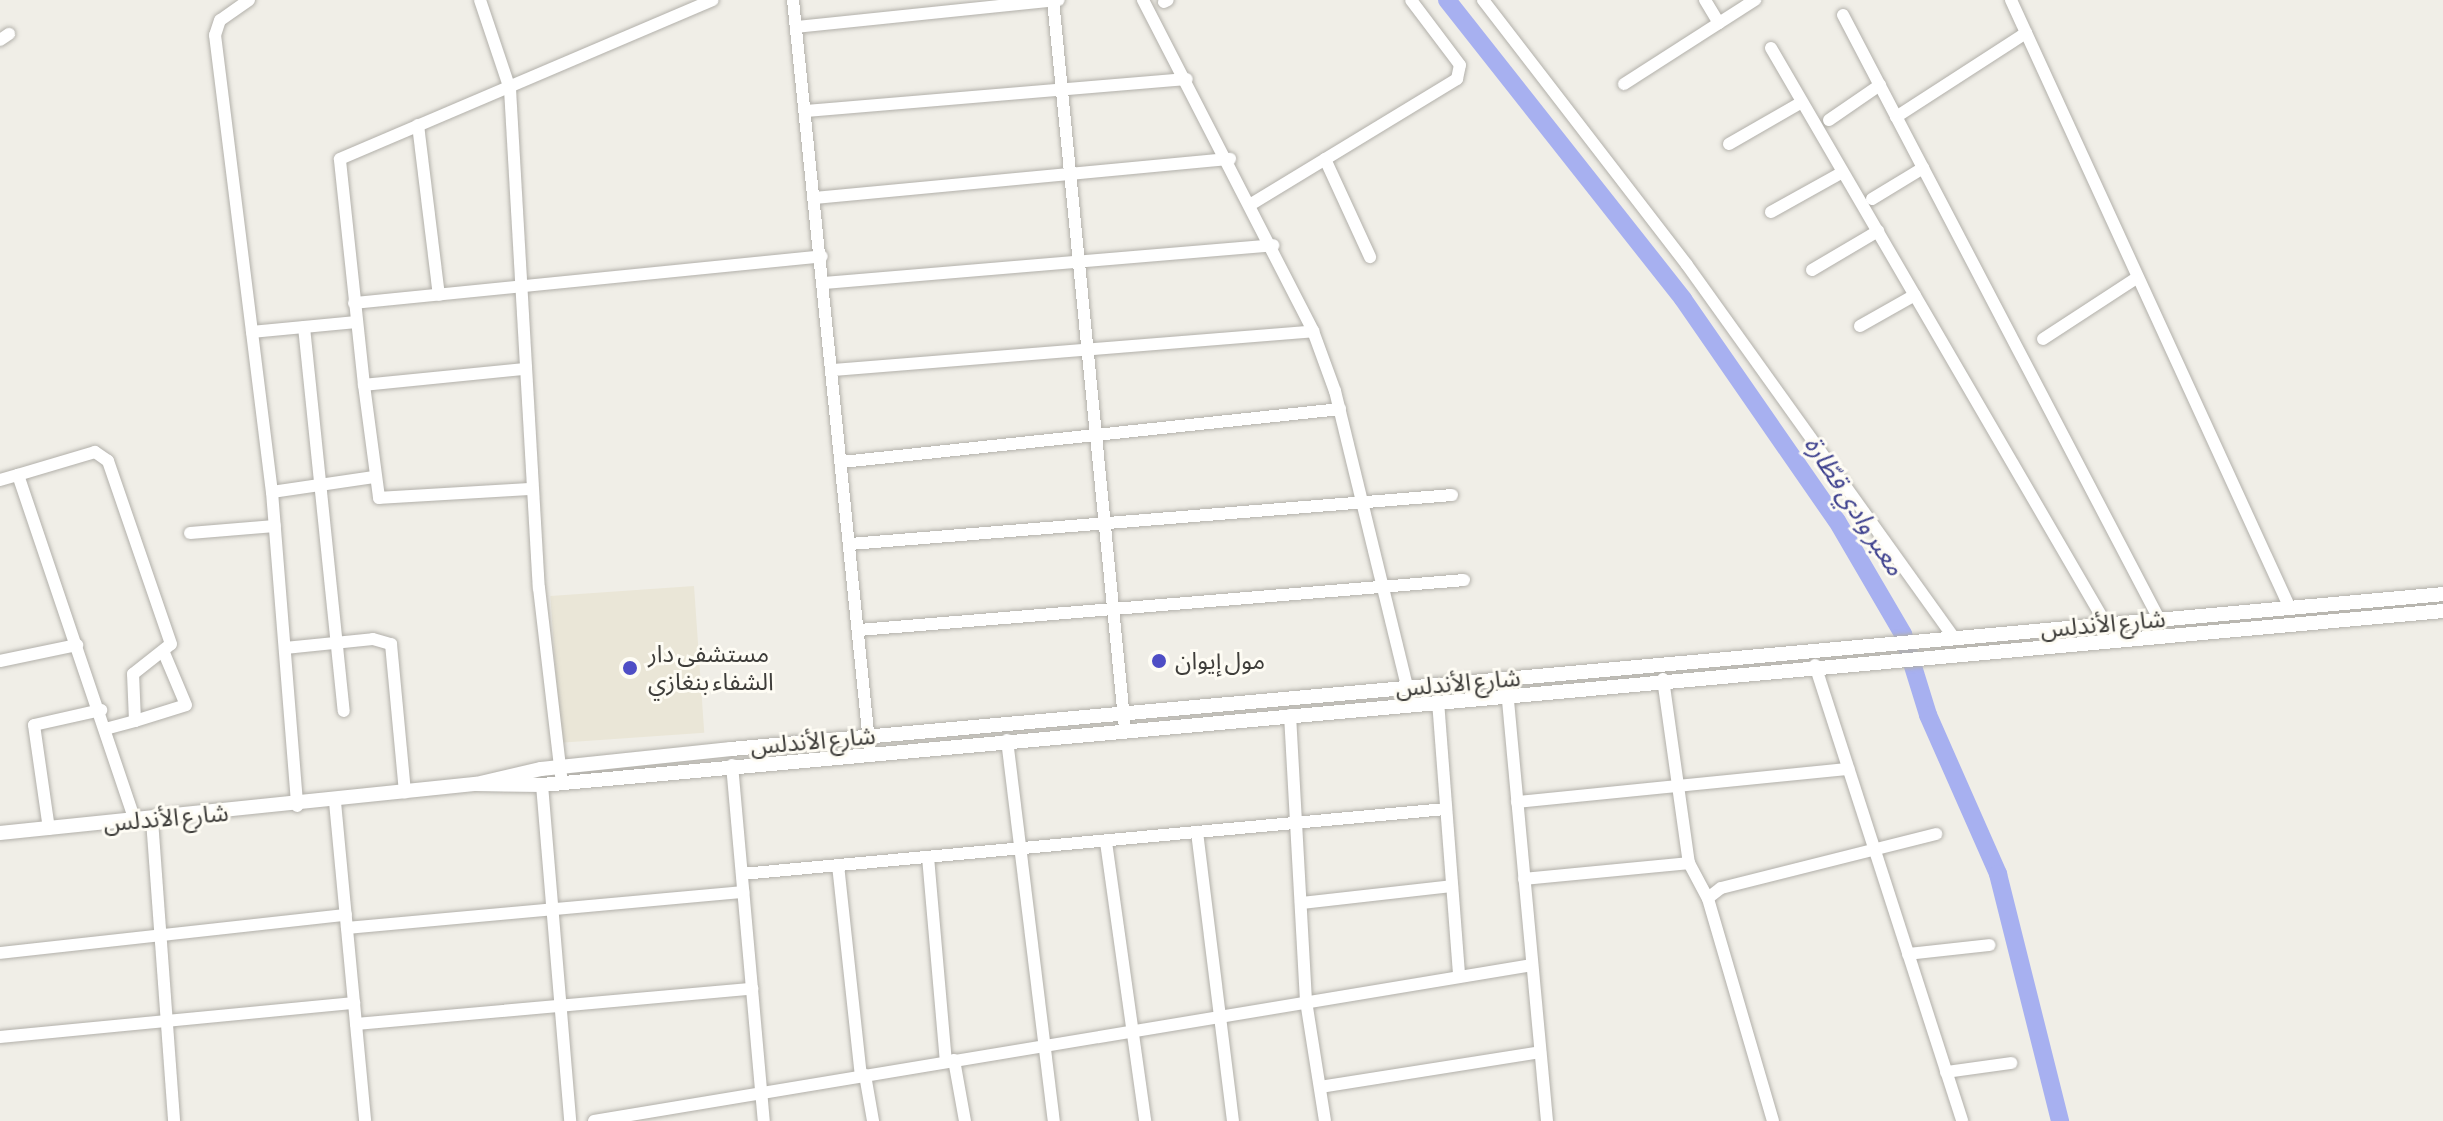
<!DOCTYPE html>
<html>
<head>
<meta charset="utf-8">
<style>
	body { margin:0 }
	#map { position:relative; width:2443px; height:1121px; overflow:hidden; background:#f0eee7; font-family:"Asap Condensed","Noto Sans Arabic",sans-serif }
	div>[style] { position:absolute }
	.built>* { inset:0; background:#eae6d7; transform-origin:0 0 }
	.river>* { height:18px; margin:-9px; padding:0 9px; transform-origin:9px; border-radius:9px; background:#a7b0f0 }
	.roads { filter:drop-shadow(0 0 2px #b2b0aa) drop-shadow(0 0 2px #b2b0aa) }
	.minor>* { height:12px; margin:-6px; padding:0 6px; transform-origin:6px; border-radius:6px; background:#fff }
	.major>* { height:14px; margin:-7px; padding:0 7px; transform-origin:7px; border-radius:7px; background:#fff }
	.dots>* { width:22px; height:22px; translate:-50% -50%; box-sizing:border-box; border:4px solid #fefcf4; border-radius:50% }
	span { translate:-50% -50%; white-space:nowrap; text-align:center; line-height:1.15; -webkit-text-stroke:6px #fefcf4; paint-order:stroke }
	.street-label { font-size:24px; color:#3e3d3a }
	.poi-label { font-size:24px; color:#3e3d3a }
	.left { translate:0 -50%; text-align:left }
	.water-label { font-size:26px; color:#40438f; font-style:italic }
</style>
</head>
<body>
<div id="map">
	<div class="built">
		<div style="left:694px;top:586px;width:147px;height:144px;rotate:86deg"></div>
	</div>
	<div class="river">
		<div style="left:1447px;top:0;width:381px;rotate:51.7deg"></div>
		<div style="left:1683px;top:299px;width:270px;rotate:55.3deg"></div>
		<div style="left:1837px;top:521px;width:131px;rotate:59.7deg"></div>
		<div style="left:1903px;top:634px;width:85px;rotate:72.8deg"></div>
		<div style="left:1928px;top:715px;width:174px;rotate:66.2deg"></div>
		<div style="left:1998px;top:874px;width:255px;rotate:75.9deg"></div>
	</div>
	<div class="roads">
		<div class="minor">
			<div style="left:249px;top:0;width:35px;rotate:145deg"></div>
			<div style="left:220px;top:20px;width:16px;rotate:108deg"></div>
			<div style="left:215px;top:35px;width:461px;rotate:82.9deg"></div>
			<div style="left:272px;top:492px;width:315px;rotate:85.4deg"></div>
			<div style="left:480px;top:0;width:94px;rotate:71.4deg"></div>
			<div style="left:510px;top:89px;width:500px;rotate:86.7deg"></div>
			<div style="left:539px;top:588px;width:196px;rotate:83.3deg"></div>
			<div style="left:793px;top:0;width:756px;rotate:84.15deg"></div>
			<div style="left:1053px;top:0;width:733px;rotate:84.36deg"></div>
			<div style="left:1143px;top:0;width:372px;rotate:62.8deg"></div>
			<div style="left:1313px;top:331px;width:64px;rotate:69.9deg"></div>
			<div style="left:1335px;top:391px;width:305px;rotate:76.3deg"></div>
			<div style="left:1483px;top:0;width:334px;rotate:52.4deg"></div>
			<div style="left:1687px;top:265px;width:459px;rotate:54.4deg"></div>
			<div style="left:1705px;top:0;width:27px;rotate:59deg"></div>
			<div style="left:2011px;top:0;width:667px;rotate:65.36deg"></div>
			<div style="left:1164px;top:2px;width:4px;rotate:-27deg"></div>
			<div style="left:1843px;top:15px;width:682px;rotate:62.38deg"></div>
			<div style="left:796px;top:27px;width:264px;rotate:-5.9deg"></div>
			<div style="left:0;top:40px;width:11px;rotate:-34deg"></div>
			<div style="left:1771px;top:48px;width:666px;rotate:59.82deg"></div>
			<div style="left:1624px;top:84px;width:156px;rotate:-32.7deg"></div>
			<div style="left:806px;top:111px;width:382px;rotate:-4.8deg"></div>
			<div style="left:1896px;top:117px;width:155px;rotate:-32.9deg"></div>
			<div style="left:1829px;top:120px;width:62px;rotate:-34.5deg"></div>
			<div style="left:418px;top:125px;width:171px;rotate:83deg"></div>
			<div style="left:1729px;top:144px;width:84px;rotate:-29.9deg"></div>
			<div style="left:1325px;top:159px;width:108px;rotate:65.3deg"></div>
			<div style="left:815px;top:198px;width:417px;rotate:-5.4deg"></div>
			<div style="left:1872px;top:199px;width:60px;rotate:-31.3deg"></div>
			<div style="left:1253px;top:203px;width:239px;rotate:-31.3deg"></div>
			<div style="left:1457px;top:79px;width:14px;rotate:-78deg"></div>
			<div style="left:1460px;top:65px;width:81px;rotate:-127deg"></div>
			<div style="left:1771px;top:212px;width:82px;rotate:-29.1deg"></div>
			<div style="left:1812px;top:270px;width:77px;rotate:-30.6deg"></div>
			<div style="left:824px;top:283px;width:451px;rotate:-4.8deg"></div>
			<div style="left:354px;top:303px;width:470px;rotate:-5.7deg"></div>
			<div style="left:1860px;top:326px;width:63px;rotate:-29.4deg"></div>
			<div style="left:304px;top:327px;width:386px;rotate:84.1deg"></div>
			<div style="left:252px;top:332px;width:104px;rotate:-5.5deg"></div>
			<div style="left:2043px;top:339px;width:113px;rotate:-33.1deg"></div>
			<div style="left:524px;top:369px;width:161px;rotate:174.3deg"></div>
			<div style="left:364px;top:385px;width:227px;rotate:-96.1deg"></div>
			<div style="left:340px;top:159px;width:405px;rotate:-23.1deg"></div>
			<div style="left:833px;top:370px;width:482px;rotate:-4.6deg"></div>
			<div style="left:364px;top:385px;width:114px;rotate:82.4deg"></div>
			<div style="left:379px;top:498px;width:153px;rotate:-3.4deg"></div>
			<div style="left:842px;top:462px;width:501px;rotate:-6.07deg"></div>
			<div style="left:0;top:480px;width:19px;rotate:-16deg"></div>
			<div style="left:272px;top:492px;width:103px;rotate:-8.4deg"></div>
			<div style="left:190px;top:533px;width:85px;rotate:-4.7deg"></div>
			<div style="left:850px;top:544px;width:604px;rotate:-4.65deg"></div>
			<div style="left:859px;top:630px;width:607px;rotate:-4.72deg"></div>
			<div style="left:285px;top:648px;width:88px;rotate:-5.8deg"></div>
			<div style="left:373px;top:639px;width:19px;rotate:16deg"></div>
			<div style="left:391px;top:644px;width:149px;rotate:84.6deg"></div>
			<div style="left:0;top:661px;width:79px;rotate:-11.7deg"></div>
			<div style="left:1815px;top:665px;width:479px;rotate:72.1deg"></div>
			<div style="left:1506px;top:679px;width:444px;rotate:84.7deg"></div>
			<div style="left:1663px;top:679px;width:186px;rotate:82deg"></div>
			<div style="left:1689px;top:863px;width:40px;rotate:62deg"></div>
			<div style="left:1438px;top:701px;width:276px;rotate:85.6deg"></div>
			<div style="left:1290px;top:715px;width:286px;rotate:86.8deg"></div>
			<div style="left:1306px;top:1001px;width:121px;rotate:81deg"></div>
			<div style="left:135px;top:721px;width:53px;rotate:-17.4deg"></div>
			<div style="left:186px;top:705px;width:56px;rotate:-112.9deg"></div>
			<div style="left:109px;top:728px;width:27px;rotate:-15deg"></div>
			<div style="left:135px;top:721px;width:47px;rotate:-92.4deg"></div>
			<div style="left:133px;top:674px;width:48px;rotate:-38.3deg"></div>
			<div style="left:171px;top:644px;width:194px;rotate:-109deg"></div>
			<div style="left:108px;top:461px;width:16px;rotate:-145deg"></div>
			<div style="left:95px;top:452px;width:80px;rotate:163.4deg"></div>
			<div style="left:18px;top:475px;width:365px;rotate:71.3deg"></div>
			<div style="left:1007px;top:740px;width:384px;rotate:83deg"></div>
			<div style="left:732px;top:765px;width:357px;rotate:84.9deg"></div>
			<div style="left:542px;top:785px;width:337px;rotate:85.2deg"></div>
			<div style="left:335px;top:802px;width:320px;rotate:84.6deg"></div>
			<div style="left:1517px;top:802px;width:333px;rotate:-5.7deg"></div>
			<div style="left:152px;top:820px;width:302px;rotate:85.8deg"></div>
			<div style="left:49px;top:829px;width:105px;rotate:-98.2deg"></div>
			<div style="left:34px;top:725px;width:69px;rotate:-12.6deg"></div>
			<div style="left:1197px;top:832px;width:291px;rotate:82.9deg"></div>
			<div style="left:1106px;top:842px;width:282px;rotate:82deg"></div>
			<div style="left:928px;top:857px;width:205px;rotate:85deg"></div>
			<div style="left:838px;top:865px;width:212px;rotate:83.8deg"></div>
			<div style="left:742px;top:874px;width:707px;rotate:-5.28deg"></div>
			<div style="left:1524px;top:879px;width:166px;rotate:-5.5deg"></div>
			<div style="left:1301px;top:903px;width:152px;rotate:-6.4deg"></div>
			<div style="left:347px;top:928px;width:398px;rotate:-5.2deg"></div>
			<div style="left:0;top:953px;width:348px;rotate:-6.3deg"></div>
			<div style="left:1908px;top:954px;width:82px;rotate:-6.3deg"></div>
			<div style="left:356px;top:1024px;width:398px;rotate:-5.1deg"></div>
			<div style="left:0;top:1037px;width:356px;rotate:-5.5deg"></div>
			<div style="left:954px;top:1060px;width:62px;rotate:79.8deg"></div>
			<div style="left:1946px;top:1072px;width:66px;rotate:-7.9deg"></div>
			<div style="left:865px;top:1075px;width:47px;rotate:80.1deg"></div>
			<div style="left:1320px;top:1087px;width:223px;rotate:-9deg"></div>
			<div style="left:594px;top:1121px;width:951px;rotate:-9.44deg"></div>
			<div style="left:1773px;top:1121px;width:232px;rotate:-106.3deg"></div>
			<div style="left:1708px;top:898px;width:16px;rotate:-38deg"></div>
			<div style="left:1721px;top:888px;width:222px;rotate:-14.1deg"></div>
		</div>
		<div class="major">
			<div style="left:476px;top:784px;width:67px;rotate:-13deg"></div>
			<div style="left:541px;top:769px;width:191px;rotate:-6deg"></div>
			<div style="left:731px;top:749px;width:1719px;rotate:-5.17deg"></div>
			<div style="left:0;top:833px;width:479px;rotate:-5.9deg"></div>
			<div style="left:476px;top:784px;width:66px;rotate:0.9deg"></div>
			<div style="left:542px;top:785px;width:1909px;rotate:-5.23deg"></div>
		</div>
	</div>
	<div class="dots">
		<div style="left:1159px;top:661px;background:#4f4ec5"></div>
		<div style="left:630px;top:668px;background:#4f4ec5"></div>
	</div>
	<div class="street-label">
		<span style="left:2103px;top:624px;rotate:-5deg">شارع الأندلس</span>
		<span style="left:1458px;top:683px;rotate:-5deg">شارع الأندلس</span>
		<span style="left:813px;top:741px;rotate:-5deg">شارع الأندلس</span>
		<span style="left:166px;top:818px;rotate:-5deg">شارع الأندلس</span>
	</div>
	<div class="poi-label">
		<span class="left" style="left:648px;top:668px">مستشفى دار<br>الشفاء بنغازي</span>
		<span class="left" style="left:1175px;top:661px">مول إيوان</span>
	</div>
	<div class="water-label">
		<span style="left:1854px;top:506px;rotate:57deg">معبر وادي قطّارة</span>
	</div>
</div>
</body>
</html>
